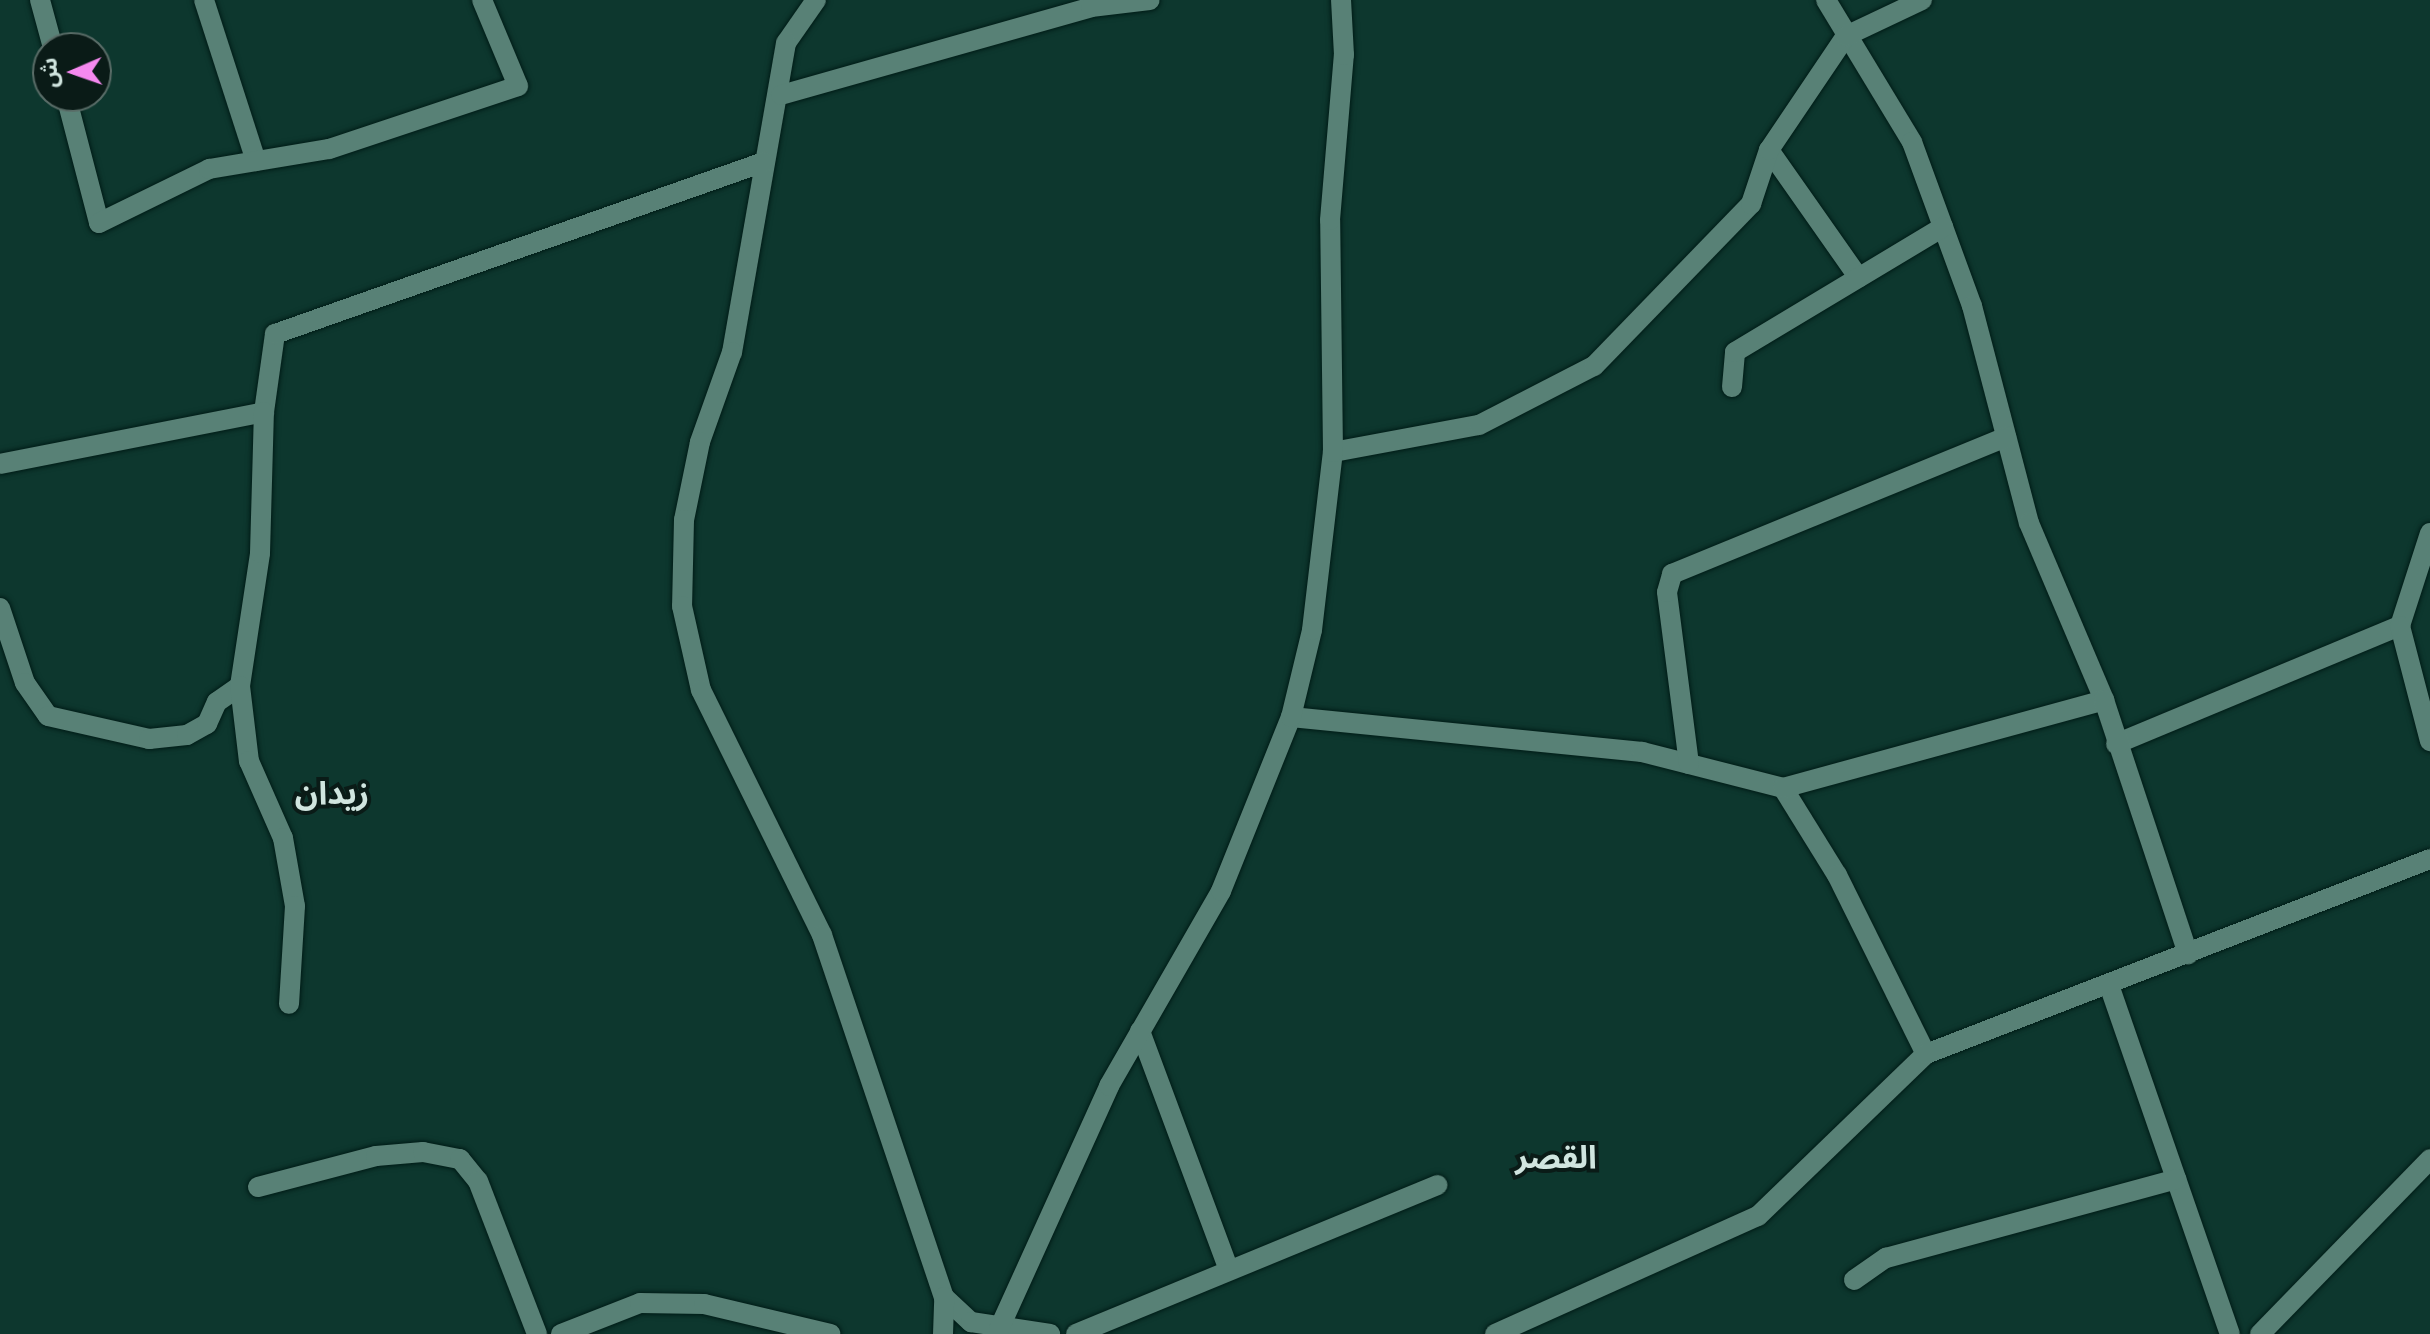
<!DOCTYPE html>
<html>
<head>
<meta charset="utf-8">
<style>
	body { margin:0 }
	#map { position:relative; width:2430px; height:1334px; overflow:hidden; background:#0d372e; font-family:Cabin,"Noto Sans Arabic",sans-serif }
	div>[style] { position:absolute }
	.roads { filter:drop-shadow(0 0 2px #001c17) drop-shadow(0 0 2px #001c17) }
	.service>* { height:20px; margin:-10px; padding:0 10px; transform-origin:10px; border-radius:10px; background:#588176 }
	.minor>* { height:20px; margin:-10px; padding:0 10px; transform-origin:10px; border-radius:10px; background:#588176 }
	span { translate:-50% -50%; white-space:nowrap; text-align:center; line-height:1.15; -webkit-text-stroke:8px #0a1b17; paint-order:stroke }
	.district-label { font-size:32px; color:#d0e5df; font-weight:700 }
	.north { position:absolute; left:32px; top:32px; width:80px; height:80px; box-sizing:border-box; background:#0a1b17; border:2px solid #596c67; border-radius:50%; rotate:268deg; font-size:22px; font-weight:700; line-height:32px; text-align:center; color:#d0e5df }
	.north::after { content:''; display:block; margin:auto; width:28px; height:36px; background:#f589ef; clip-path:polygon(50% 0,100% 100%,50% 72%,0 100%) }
</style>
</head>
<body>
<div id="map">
	<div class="roads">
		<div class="service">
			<div style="left:2116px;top:744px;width:308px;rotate:-22.6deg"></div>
		</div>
		<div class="minor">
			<div style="left:40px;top:0;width:50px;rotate:74.8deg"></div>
			<div style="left:204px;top:0;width:169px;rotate:72.1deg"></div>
			<div style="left:816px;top:0;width:52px;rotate:124.9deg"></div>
			<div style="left:786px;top:43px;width:314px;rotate:99.9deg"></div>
			<div style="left:732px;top:352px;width:96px;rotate:109.6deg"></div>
			<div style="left:700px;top:442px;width:80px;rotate:101.6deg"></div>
			<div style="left:684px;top:520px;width:86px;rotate:91.3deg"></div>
			<div style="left:682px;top:606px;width:86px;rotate:77.3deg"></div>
			<div style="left:701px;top:690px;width:273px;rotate:63.7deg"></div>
			<div style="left:822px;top:935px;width:382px;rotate:71.4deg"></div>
			<div style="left:944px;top:1297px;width:37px;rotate:43deg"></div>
			<div style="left:971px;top:1322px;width:80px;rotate:8.6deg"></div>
			<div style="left:1826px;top:0;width:166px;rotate:58.8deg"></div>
			<div style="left:1912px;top:142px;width:175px;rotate:69.9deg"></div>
			<div style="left:1972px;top:306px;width:224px;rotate:75.3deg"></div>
			<div style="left:2029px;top:523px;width:192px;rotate:67deg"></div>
			<div style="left:781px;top:95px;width:322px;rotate:-15.8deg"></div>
			<div style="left:1091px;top:7px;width:59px;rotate:-6.8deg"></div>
			<div style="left:66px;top:96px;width:131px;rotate:75.4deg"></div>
			<div style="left:99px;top:223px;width:123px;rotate:-26.1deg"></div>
			<div style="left:209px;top:169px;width:122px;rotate:-9.5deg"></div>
			<div style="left:329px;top:149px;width:199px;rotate:-18.4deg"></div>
			<div style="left:518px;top:86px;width:93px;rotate:-112.7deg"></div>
			<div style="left:1769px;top:150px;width:156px;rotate:54.9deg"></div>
			<div style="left:1732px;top:387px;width:35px;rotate:-85deg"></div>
			<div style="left:1735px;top:352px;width:243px;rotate:-31deg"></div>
			<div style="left:1333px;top:452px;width:148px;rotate:-10.5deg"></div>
			<div style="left:1479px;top:425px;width:129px;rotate:-27.2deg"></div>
			<div style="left:1594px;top:366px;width:226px;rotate:-45.9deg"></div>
			<div style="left:1751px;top:204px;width:57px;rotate:-71.6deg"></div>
			<div style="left:1769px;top:150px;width:138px;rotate:-56deg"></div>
			<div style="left:1846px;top:36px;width:84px;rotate:-25.3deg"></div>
			<div style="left:0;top:464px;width:269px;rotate:-11.1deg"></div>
			<div style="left:264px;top:412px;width:79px;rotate:-82deg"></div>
			<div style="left:275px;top:334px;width:518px;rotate:-19.38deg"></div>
			<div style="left:2430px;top:533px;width:98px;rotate:107.9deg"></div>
			<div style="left:2400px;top:626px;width:119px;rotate:75.4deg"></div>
			<div style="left:0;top:608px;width:79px;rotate:71.6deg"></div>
			<div style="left:25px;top:683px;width:40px;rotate:55.1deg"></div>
			<div style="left:48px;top:716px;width:104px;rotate:12.8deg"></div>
			<div style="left:149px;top:739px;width:38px;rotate:-6deg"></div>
			<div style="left:187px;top:735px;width:23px;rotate:-29deg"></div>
			<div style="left:207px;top:724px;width:24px;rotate:-66deg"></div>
			<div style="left:217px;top:702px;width:28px;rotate:-35deg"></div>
			<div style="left:240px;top:686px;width:134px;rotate:-81.4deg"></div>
			<div style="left:260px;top:553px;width:141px;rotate:-88.4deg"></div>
			<div style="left:240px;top:686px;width:76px;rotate:83.2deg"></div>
			<div style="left:249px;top:761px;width:84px;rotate:66.2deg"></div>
			<div style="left:283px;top:838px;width:69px;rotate:80deg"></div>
			<div style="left:295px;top:906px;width:98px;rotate:93.5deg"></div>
			<div style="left:1291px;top:717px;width:353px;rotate:5.7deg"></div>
			<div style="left:1642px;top:752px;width:146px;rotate:14.3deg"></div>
			<div style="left:1783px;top:788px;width:102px;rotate:58.2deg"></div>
			<div style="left:1837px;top:875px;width:200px;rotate:63.6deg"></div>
			<div style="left:1689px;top:764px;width:173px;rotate:-97.3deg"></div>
			<div style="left:1667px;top:592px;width:19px;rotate:-74deg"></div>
			<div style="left:1672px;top:574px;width:361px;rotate:-22.3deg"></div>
			<div style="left:1783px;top:788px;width:333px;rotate:-15.3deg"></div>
			<div style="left:2104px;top:700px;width:268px;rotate:71.7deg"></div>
			<div style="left:2109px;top:985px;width:369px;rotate:70.9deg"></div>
			<div style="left:1140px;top:1031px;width:253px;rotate:69.6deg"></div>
			<div style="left:258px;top:1187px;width:122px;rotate:-14.7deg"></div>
			<div style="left:376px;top:1156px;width:47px;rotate:-4.9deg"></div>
			<div style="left:423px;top:1152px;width:38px;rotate:11deg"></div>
			<div style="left:460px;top:1159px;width:28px;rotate:51deg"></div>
			<div style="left:478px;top:1181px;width:164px;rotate:68.9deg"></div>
			<div style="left:1854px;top:1280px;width:39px;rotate:-35deg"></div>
			<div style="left:1886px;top:1258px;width:301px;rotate:-15.2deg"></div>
			<div style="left:999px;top:1329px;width:267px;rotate:-65.6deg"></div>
			<div style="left:1109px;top:1086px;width:225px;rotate:-60.1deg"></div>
			<div style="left:1221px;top:891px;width:188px;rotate:-68.1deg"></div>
			<div style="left:1291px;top:717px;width:89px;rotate:-76.4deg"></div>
			<div style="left:1312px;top:630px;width:179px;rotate:-83.3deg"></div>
			<div style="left:1333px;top:452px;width:232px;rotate:-90.7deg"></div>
			<div style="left:1330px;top:220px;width:166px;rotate:-85.2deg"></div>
			<div style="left:1344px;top:55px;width:55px;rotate:-93.1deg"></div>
			<div style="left:561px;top:1334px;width:85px;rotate:-21.4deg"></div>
			<div style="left:640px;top:1303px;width:64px;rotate:0.9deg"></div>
			<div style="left:704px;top:1304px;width:130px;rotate:13.3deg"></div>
			<div style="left:943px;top:1334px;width:37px;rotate:-88deg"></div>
			<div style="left:1076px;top:1334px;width:391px;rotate:-22.4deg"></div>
			<div style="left:1495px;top:1334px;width:288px;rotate:-24.2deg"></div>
			<div style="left:1758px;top:1216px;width:233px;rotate:-44deg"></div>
			<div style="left:1926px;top:1054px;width:540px;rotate:-21.15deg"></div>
			<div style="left:2260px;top:1334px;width:244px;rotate:-45.8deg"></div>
		</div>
	</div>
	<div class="district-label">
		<span style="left:332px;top:793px">زيدان</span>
		<span style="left:1556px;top:1157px">القصر</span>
	</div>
	<div class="north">ش</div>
</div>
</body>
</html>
